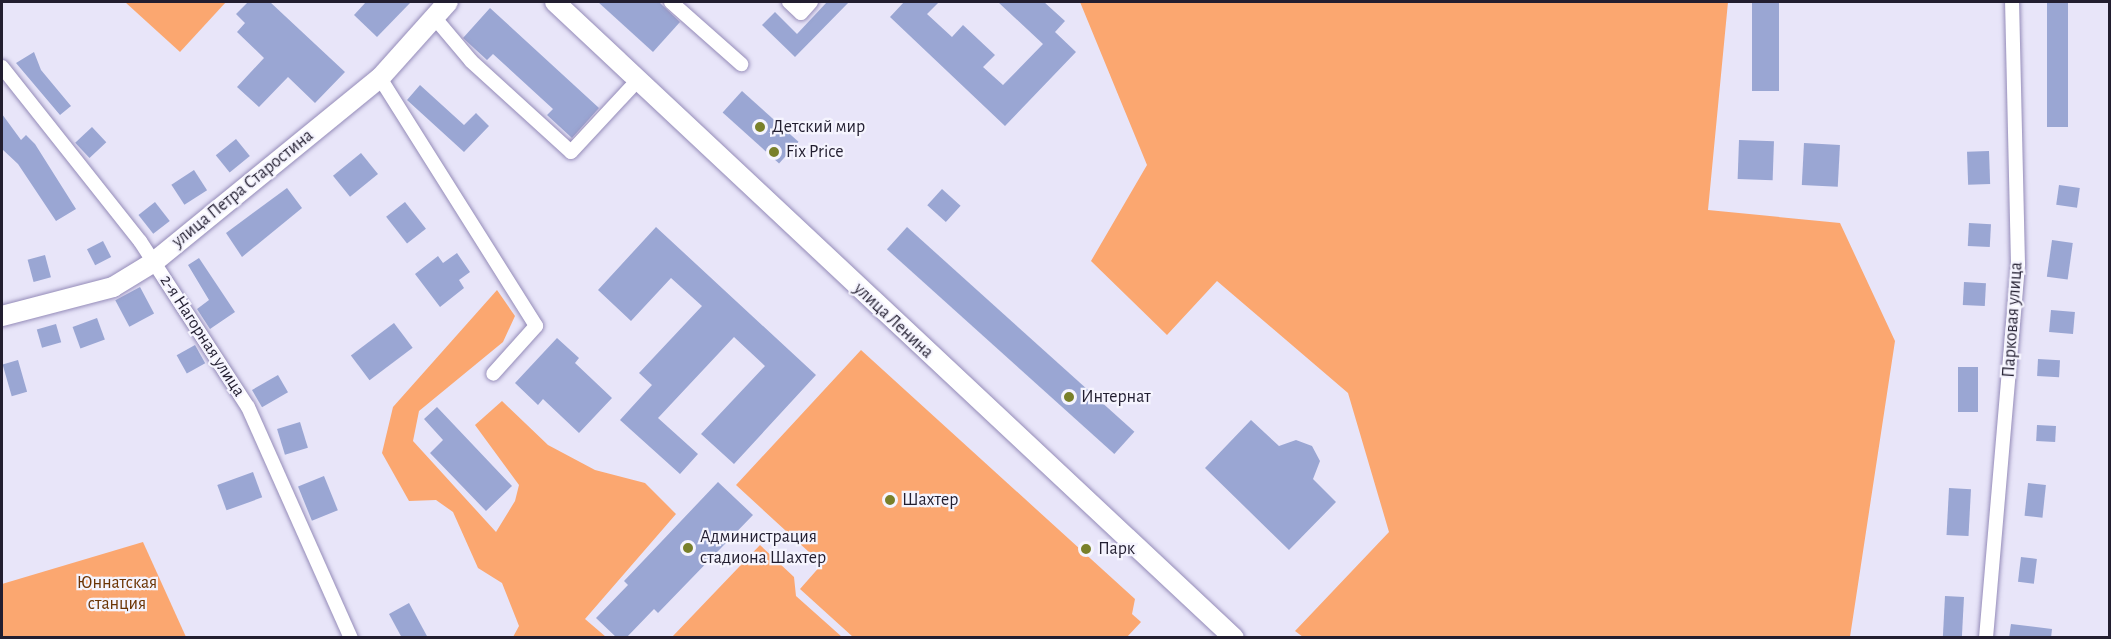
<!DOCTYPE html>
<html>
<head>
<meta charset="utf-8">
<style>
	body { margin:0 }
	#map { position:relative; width:2111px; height:639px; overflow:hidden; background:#e8e5f9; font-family:"Alegreya Sans",sans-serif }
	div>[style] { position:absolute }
	.green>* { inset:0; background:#fba770 }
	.building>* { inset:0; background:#9aa6d3; transform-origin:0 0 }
	.roads { filter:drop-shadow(0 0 2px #948bb8) drop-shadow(0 0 2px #948bb8) }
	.street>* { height:14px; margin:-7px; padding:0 7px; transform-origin:7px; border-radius:7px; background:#fff }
	.secondary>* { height:20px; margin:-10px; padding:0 10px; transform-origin:10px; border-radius:10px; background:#fff }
	.dots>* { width:16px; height:16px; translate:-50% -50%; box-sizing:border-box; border:3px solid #f5f4fe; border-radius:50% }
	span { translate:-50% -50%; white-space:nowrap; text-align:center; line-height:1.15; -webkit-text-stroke:4.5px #f5f4fe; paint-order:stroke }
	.poi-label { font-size:18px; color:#221e30 }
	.left { translate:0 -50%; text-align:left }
	.street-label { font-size:18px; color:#221e30 }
	.park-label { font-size:18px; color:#6a3303 }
	.frame { position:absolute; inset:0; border:3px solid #221e30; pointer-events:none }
</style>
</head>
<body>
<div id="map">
	<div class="green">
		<div style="clip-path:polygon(125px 2px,226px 2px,180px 52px)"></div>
		<div style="clip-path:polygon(1080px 2px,1728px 2px,1708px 210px,1840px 223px,1895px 341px,1850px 637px,1303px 637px,1295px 631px,1389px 532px,1348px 393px,1217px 281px,1167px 335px,1091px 261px,1147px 165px)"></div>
		<div style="clip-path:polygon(497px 290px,515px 316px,503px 342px,419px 411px,413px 441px,496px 532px,515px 501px,519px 485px,475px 425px,502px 401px,548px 445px,595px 470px,645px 483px,676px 514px,585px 619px,606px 637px,513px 637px,519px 626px,502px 583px,478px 568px,453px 512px,436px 500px,409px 501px,382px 453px,393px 407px)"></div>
		<div style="clip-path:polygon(861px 350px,1135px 599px,1132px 614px,1141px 622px,1127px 637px,853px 637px,800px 589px,822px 564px,736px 485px)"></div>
		<div style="clip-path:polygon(143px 542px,186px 637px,2px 637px,2px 584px)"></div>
		<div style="clip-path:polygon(760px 545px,794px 577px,796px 596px,842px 637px,672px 637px)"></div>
	</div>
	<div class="building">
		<div style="clip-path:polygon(248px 2px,270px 2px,345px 72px,315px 103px,288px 77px,259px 107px,237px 87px,264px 58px,237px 32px,245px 23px,236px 14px)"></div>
		<div style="clip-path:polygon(366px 2px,411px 2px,377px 37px,354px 15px)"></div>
		<div style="clip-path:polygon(598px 2px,659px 2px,680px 22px,653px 52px)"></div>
		<div style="clip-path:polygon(827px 2px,849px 2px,795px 57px,762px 25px,775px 12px,797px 34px)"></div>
		<div style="clip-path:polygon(904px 2px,939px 2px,927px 14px,952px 37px,963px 25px,995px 55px,983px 67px,1003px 85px,1043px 44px,998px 2px,1044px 2px,1065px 21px,1055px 32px,1076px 52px,1005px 126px,890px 17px)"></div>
		<div style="left:1752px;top:2px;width:27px;height:89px"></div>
		<div style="left:2047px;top:2px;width:21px;height:125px"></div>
		<div style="clip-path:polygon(490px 8px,599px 108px,572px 138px,547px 115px,553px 109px,493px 54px,487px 60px,463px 38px)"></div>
		<div style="clip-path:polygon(34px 52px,41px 70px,71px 106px,60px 115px,16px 63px)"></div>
		<div style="clip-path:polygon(420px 85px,464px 125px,476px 113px,489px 126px,464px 152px,407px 100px)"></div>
		<div style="left:742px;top:91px;width:76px;height:29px;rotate:42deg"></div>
		<div style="clip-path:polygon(2px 114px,21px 140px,26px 135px,35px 144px,76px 209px,56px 221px,18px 164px,2px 149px)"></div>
		<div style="left:92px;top:127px;width:21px;height:23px;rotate:47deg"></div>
		<div style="left:236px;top:139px;width:22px;height:26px;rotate:51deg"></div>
		<div style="left:1739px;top:140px;width:35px;height:39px;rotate:2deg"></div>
		<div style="left:1804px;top:143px;width:36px;height:42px;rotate:3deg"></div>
		<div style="left:1989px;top:151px;width:33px;height:22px;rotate:88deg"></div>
		<div style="left:361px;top:153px;width:27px;height:36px;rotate:51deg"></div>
		<div style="left:194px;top:170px;width:24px;height:27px;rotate:57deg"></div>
		<div style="left:2059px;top:185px;width:21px;height:20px;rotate:8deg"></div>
		<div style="clip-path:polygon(287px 188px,302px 208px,242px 257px,226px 233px)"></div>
		<div style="left:942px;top:189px;width:25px;height:22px;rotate:42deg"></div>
		<div style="left:155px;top:202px;width:24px;height:21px;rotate:52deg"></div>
		<div style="left:405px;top:202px;width:34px;height:24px;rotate:52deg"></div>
		<div style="left:1969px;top:223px;width:22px;height:23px;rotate:3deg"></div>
		<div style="clip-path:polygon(656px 227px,816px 375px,734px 464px,701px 434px,765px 366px,734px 337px,658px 418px,698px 454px,680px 474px,620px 420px,652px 385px,639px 373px,702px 306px,671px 278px,631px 321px,598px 290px)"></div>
		<div style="left:907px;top:227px;width:306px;height:30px;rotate:42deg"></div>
		<div style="left:2052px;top:240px;width:21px;height:37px;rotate:8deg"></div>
		<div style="left:103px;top:241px;width:18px;height:18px;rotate:63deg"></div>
		<div style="clip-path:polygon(457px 253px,470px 272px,459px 280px,464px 288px,440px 307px,415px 274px,438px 256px,443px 263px)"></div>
		<div style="left:45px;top:255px;width:23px;height:18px;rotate:75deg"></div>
		<div style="clip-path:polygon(199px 258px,235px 312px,210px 329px,197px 309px,209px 300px,188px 265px)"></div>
		<div style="left:1964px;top:282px;width:22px;height:23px;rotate:3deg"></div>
		<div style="left:140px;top:287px;width:30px;height:28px;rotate:62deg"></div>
		<div style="left:2051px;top:310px;width:24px;height:22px;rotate:5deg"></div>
		<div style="left:97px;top:318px;width:23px;height:26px;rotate:70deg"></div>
		<div style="left:394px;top:323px;width:31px;height:54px;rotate:53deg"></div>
		<div style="left:56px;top:324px;width:19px;height:20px;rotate:74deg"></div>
		<div style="clip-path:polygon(557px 338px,579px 358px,575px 363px,612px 398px,579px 433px,543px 399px,538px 405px,515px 383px)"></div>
		<div style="left:195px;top:345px;width:21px;height:21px;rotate:61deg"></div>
		<div style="left:2038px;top:359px;width:22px;height:17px;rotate:3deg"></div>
		<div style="left:18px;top:360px;width:33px;height:16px;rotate:74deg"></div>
		<div style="left:1958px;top:367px;width:20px;height:45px"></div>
		<div style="left:278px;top:375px;width:20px;height:30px;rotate:60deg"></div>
		<div style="clip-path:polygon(437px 407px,512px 486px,486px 511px,430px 453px,443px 440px,424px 419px)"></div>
		<div style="clip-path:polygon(1251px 420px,1279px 446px,1296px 440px,1312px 446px,1320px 461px,1313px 479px,1336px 502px,1289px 550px,1205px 468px)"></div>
		<div style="left:300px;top:422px;width:27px;height:24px;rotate:73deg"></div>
		<div style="left:2037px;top:425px;width:19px;height:16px;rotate:3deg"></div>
		<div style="left:253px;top:472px;width:27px;height:38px;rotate:70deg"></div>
		<div style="left:324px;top:476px;width:37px;height:28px;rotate:68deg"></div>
		<div style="clip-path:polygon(718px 482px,753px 515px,658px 613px,654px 609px,626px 638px,617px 638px,596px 618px,628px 585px,624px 581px)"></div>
		<div style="left:2028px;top:483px;width:18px;height:33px;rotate:6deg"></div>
		<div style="left:1949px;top:488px;width:22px;height:47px;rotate:3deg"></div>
		<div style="left:2021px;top:557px;width:16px;height:25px;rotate:7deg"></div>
		<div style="left:1945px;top:596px;width:19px;height:42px;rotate:3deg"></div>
		<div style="clip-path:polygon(409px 603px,428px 638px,402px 638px,389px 614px)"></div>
		<div style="clip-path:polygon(2011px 624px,2052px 629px,2051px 638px,2009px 638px)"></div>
	</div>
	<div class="roads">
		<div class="street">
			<div style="left:671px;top:2px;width:94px;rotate:41.5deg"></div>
			<div style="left:789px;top:2px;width:16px;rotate:43deg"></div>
			<div style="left:801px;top:13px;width:15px;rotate:-48deg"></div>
			<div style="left:434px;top:17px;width:57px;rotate:49.9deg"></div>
			<div style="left:471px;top:61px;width:135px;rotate:42.3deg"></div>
			<div style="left:571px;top:152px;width:97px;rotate:-47.1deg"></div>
			<div style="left:2px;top:67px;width:222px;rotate:51.6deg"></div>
			<div style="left:140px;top:241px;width:198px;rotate:57deg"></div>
			<div style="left:248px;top:407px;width:253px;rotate:66deg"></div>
			<div style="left:380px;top:78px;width:293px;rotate:57.8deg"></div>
			<div style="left:536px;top:326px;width:64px;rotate:131.9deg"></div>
			<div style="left:1986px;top:638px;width:375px;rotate:-85.1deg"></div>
			<div style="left:2018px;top:264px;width:262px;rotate:-91.3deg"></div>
		</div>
		<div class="secondary">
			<div style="left:555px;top:2px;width:930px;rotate:43.13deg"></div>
			<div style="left:2px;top:316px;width:115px;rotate:-14.6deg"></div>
			<div style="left:113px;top:287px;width:48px;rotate:-31.4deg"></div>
			<div style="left:154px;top:262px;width:291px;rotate:-39.2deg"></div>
			<div style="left:380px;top:78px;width:102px;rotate:-48.2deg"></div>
		</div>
	</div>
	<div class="dots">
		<div style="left:760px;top:127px;background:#79802a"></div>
		<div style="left:774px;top:152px;background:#79802a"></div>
		<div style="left:1069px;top:397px;background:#79802a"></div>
		<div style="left:890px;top:500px;background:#79802a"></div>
		<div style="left:688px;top:548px;background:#79802a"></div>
		<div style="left:1086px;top:549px;background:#79802a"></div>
	</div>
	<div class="poi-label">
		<span class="left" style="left:772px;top:127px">Детский мир</span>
		<span class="left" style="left:786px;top:152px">Fix Price</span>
		<span class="left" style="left:1081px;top:397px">Интернат</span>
		<span class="left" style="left:902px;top:500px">Шахтер</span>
		<span class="left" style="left:700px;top:548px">Администрация<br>стадиона Шахтер</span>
		<span class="left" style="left:1098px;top:549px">Парк</span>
	</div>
	<div class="street-label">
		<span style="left:243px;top:189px;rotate:-39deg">улица Петра Старостина</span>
		<span style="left:2013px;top:320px;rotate:-86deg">Парковая улица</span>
		<span style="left:893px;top:321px;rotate:43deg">улица Ленина</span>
		<span style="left:202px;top:336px;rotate:57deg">2-я Нагорная улица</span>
	</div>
	<div class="park-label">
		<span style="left:117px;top:594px">Юннатская<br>станция</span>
	</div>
	<div class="frame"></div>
</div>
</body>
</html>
